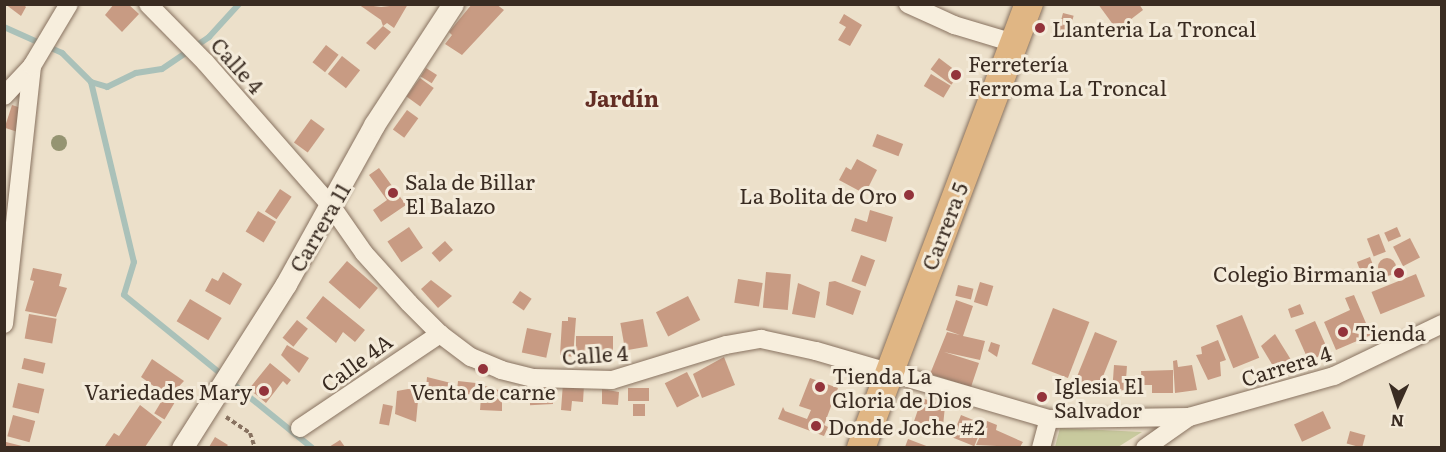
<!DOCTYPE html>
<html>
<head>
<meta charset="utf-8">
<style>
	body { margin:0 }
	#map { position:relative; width:1446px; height:452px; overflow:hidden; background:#ece0ca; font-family:Literata,serif }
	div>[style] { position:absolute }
	.green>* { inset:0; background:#c8ca9e }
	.stream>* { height:6px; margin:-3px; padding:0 3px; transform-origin:3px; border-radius:3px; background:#aac1b9 }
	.building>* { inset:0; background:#c89b83; transform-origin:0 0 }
	.round { border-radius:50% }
	.path>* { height:4px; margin-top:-2px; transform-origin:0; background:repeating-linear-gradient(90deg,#887260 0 4.5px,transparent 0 7.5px) }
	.roads { filter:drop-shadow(0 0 2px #887260) drop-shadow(0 0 2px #887260) }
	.minor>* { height:18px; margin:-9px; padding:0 9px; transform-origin:9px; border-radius:9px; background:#f7eedd }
	.tertiary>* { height:21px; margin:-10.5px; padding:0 10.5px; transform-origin:10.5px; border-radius:10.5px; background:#f7eedd }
	.trunk>* { height:28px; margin:-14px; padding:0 14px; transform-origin:14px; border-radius:14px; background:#e0b684 }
	.trees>* { width:16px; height:16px; margin:-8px; border-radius:50%; background:#959472 }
	.dots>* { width:16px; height:16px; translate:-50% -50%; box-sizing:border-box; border:3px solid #f4ebda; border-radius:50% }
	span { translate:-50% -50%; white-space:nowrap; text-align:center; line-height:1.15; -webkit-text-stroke:6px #f4ebda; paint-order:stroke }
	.poi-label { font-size:21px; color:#3a2c22 }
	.left { translate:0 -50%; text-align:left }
	.right { translate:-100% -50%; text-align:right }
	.street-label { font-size:21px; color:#3a2c22 }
	.neighbourhood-label { font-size:22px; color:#632d24; font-weight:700 }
	.frame { position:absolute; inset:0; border:6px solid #3a2c22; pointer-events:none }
	.north { position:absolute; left:1368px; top:374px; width:60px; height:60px; -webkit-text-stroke:4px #f4ebda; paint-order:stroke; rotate:183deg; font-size:16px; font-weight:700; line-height:24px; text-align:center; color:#3a2c22 }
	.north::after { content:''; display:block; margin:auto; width:21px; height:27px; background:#3a2c22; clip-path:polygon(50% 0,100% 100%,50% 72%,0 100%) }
</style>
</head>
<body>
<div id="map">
	<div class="green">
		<div style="clip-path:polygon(1060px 428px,1142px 432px,1118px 447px,1055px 447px)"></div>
	</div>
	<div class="stream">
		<div style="left:4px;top:27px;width:64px;rotate:24.1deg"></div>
		<div style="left:62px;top:53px;width:41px;rotate:45deg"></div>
		<div style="left:91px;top:82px;width:185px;rotate:76.6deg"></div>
		<div style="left:134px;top:262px;width:34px;rotate:107deg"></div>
		<div style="left:124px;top:295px;width:242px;rotate:39.1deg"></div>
		<div style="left:91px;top:82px;width:17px;rotate:17deg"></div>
		<div style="left:107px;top:87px;width:32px;rotate:-26deg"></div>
		<div style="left:136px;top:73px;width:26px;rotate:-9deg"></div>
		<div style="left:162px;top:69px;width:57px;rotate:-34.2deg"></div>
		<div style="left:209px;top:37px;width:45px;rotate:-47.7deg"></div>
	</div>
	<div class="building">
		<div style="clip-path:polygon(5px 4px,23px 4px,26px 7px,21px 16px)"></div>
		<div style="clip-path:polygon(114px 4px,128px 4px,139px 14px,122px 32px,105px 15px)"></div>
		<div style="clip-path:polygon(358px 4px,381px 7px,408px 4px,394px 28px,387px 23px,383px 26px,391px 32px,375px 50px,366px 43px,383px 26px,381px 20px)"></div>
		<div style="clip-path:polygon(472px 4px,496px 4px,504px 10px,462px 55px,445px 44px,452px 35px,449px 32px)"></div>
		<div style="clip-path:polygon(1098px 4px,1139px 4px,1143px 10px,1117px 30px)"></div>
		<div style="left:1063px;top:13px;width:11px;height:22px;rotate:15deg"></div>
		<div style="clip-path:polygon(844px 14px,862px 25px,850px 46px,838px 40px,846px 27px,839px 23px)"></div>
		<div style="left:326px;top:45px;width:16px;height:22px;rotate:38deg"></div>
		<div style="left:342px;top:56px;width:23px;height:23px;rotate:38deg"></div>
		<div style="left:939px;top:58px;width:26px;height:14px;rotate:37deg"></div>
		<div style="left:426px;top:68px;width:13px;height:10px;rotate:32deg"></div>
		<div style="left:931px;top:74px;width:23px;height:14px;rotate:31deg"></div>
		<div style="left:420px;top:78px;width:17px;height:23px;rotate:36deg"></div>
		<div style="left:12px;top:105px;width:13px;height:24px;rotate:18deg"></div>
		<div style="left:407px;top:110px;width:14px;height:24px;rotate:36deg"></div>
		<div style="left:311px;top:119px;width:17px;height:29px;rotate:36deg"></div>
		<div style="left:877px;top:134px;width:28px;height:13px;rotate:21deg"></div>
		<div style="clip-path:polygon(857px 159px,877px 170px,865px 194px,839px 180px,846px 167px,851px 170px)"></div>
		<div style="clip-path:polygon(379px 168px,406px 205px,381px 222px,373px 210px,387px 200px,369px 175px)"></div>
		<div style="left:280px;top:189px;width:14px;height:27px;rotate:34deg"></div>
		<div style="clip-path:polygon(870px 210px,893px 217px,886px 242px,851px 231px,855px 218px,867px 222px)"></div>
		<div style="left:258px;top:211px;width:21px;height:24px;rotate:31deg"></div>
		<div style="left:409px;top:227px;width:25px;height:26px;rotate:56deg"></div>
		<div style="left:1397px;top:227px;width:10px;height:14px;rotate:66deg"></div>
		<div style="left:1379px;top:234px;width:19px;height:13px;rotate:69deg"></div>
		<div style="left:1410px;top:238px;width:22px;height:19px;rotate:63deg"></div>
		<div style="left:445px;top:241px;width:12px;height:18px;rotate:48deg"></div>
		<div style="left:861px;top:255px;width:15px;height:28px;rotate:20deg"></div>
		<div style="left:1370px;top:257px;width:9px;height:14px;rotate:69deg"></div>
		<div class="round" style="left:1378px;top:258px;width:18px;height:18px"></div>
		<div style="left:347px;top:261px;width:41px;height:28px;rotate:41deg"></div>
		<div style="clip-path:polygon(33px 268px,62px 274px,59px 286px,67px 288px,56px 317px,25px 311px,34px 281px,30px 280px)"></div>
		<div style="clip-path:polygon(223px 272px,242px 284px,230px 305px,205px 291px,212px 278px,218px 281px)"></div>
		<div style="left:766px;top:272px;width:25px;height:36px;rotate:5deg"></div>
		<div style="left:1416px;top:274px;width:24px;height:48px;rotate:68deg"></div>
		<div style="left:738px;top:279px;width:25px;height:24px;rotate:9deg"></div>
		<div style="clip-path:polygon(431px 280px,452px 296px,438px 308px,421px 289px)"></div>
		<div style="clip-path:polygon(835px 281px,861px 291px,853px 315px,826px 305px,829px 282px)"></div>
		<div style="left:980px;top:282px;width:14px;height:21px;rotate:17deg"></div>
		<div style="clip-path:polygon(798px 283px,820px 292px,815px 318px,792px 314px)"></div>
		<div style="left:958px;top:285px;width:16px;height:11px;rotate:14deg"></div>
		<div style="left:520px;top:291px;width:14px;height:14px;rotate:34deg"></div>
		<div style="clip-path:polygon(1354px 295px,1371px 335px,1336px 350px,1324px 322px,1350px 310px,1345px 298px)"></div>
		<div style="clip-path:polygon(323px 296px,365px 330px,355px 342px,343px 332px,336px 343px,306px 318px)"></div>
		<div style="left:688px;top:296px;width:27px;height:36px;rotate:63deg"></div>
		<div style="left:190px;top:299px;width:37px;height:26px;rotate:31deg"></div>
		<div style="clip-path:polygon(956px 300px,973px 306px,963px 336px,985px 341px,980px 360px,944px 352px,979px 363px,971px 387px,930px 374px,947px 332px,960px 335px,946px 330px)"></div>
		<div style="clip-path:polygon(1300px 304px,1304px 314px,1291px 318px,1288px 309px)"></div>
		<div style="left:1053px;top:308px;width:39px;height:60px;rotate:21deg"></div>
		<div style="left:29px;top:314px;width:28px;height:25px;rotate:10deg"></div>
		<div style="left:1242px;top:315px;width:46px;height:28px;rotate:68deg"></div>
		<div style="clip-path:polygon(568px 317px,576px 318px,573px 357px,560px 355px,562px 321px,568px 321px)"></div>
		<div style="left:643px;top:319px;width:28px;height:23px;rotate:80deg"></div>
		<div style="left:297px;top:320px;width:14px;height:23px;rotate:39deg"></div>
		<div style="left:1315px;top:321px;width:34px;height:22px;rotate:66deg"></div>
		<div style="left:527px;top:328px;width:25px;height:25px;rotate:12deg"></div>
		<div style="left:1095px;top:332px;width:24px;height:59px;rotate:22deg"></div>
		<div style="clip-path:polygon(1275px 334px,1293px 363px,1276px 371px,1261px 346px)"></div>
		<div style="left:576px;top:336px;width:37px;height:21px"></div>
		<div style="clip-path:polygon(1218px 340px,1226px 360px,1220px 362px,1221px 376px,1208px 380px,1196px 355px,1202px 354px,1201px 347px)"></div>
		<div style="clip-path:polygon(991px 342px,1000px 345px,997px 357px,988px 351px)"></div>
		<div style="clip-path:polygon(287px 345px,309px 358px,299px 373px,281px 355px)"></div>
		<div style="clip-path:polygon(724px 357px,735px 385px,702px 398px,693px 374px)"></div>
		<div style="left:24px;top:358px;width:22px;height:11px;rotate:13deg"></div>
		<div style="clip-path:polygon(152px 359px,184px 381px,169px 397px,141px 377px)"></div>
		<div style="clip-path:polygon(1177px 360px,1178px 367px,1192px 365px,1197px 390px,1175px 393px,1173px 361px)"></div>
		<div style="clip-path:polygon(270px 363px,291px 380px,287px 385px,283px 381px,266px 403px,249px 389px)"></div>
		<div style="left:1114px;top:365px;width:13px;height:28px;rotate:4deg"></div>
		<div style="clip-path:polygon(1173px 370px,1173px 393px,1152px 393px,1152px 385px,1142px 385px,1141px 371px)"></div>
		<div style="left:687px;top:372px;width:27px;height:25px;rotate:63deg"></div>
		<div style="clip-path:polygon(427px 377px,451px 383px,449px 403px,425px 400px)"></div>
		<div style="clip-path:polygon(810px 378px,838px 388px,824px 425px,828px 427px,824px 436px,778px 419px,783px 407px,785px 411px,807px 419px,811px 410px,799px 406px)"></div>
		<div style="left:458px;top:381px;width:18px;height:12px;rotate:6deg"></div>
		<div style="left:18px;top:383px;width:27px;height:25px;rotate:13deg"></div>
		<div style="clip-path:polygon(563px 383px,584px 385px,583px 402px,572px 401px,571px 411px,561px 410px)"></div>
		<div style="left:552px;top:384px;width:20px;height:23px;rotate:87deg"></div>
		<div style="clip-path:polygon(482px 385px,502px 391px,502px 411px,480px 410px)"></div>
		<div style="clip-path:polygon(507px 387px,518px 387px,518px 400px,506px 399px)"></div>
		<div style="left:628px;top:388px;width:21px;height:13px"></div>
		<div style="clip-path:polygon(408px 389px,419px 390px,416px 422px,395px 414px,397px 391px)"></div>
		<div style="clip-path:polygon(602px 389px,619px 392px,618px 405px,602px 404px)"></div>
		<div style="left:164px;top:397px;width:12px;height:19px;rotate:31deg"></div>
		<div style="clip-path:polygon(922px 398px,945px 406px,943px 426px,934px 423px,929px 437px,911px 430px)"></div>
		<div style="left:383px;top:404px;width:10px;height:20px;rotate:11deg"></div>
		<div style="left:633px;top:404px;width:12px;height:12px"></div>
		<div style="clip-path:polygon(140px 405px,162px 422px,145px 447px,105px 446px,114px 433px,119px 436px)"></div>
		<div style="left:1323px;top:411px;width:19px;height:32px;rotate:65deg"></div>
		<div style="left:13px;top:415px;width:23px;height:22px;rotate:15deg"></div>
		<div style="left:961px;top:415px;width:24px;height:24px;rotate:22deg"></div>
		<div style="clip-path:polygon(987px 421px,997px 425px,996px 430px,1023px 442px,1020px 447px,976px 445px)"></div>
		<div style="left:1350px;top:431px;width:16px;height:13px;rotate:15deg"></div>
		<div style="clip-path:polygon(215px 437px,228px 445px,226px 447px,209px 447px)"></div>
		<div style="clip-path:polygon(908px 439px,929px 447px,905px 447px)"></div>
		<div style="clip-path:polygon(340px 440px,345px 447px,329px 447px)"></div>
		<div style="clip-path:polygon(6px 442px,26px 447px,4px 447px)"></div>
	</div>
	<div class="path">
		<div style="left:226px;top:417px;width:29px;rotate:34deg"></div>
		<div style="left:250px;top:433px;width:16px;rotate:72deg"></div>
	</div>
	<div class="roads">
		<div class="minor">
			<div style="left:148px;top:4px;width:81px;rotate:45.5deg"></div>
			<div style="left:205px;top:62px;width:193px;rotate:48.8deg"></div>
			<div style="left:332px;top:207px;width:56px;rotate:55.2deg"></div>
			<div style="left:364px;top:253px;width:67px;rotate:48deg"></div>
			<div style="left:409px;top:303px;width:44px;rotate:45deg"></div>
			<div style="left:440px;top:334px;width:39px;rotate:37deg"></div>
			<div style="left:471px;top:357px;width:33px;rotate:23deg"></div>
			<div style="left:501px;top:370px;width:34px;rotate:14deg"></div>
			<div style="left:534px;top:378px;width:78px;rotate:1.5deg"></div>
			<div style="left:612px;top:380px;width:119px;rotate:-17.1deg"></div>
			<div style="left:726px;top:345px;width:36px;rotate:-10deg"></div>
			<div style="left:761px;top:339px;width:56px;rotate:12.3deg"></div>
			<div style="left:816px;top:351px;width:243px;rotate:16.3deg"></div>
			<div style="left:1049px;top:419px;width:140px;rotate:-0.8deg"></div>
			<div style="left:908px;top:4px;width:51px;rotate:24.5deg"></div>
			<div style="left:954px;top:25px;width:63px;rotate:16.7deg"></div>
			<div style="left:4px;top:96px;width:41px;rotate:-47deg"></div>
			<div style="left:4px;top:324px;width:260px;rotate:-83.8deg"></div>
			<div style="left:32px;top:66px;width:72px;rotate:-59.2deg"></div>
			<div style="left:300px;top:428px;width:169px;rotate:-33.9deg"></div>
			<div style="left:1041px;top:448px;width:30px;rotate:-75deg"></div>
			<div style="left:1145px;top:448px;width:54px;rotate:-35.2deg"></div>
			<div style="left:1189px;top:417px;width:151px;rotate:-15.8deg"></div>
			<div style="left:1334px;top:376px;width:120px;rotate:-25.7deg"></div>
		</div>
		<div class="tertiary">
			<div style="left:182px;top:448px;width:194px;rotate:-57.6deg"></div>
			<div style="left:286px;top:284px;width:182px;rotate:-61deg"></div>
			<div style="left:374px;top:125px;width:145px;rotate:-56.9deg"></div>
		</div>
		<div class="trunk">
			<div style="left:861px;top:448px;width:475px;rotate:-69.3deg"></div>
		</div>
	</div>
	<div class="trees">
		<div style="left:59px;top:143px"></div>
	</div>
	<div class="dots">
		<div style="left:1040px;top:28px;background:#93333b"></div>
		<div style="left:956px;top:75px;background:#93333b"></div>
		<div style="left:393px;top:193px;background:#93333b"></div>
		<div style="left:909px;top:195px;background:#93333b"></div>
		<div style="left:1399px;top:273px;background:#93333b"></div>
		<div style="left:1343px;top:332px;background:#93333b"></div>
		<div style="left:483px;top:369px;background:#93333b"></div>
		<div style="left:820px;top:387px;background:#93333b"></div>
		<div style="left:264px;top:391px;background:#93333b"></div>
		<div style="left:1042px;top:397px;background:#93333b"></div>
		<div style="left:816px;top:426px;background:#93333b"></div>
	</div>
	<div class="poi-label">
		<span class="left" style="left:1052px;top:28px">Llanteria La Troncal</span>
		<span class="left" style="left:968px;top:75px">Ferretería<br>Ferroma La Troncal</span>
		<span class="left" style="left:405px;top:193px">Sala de Billar<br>El Balazo</span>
		<span class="right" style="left:897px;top:195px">La Bolita de Oro</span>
		<span class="right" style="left:1387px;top:273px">Colegio Birmania</span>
		<span class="left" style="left:1355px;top:332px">Tienda</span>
		<span class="left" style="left:832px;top:387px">Tienda La<br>Gloria de Dios</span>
		<span class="left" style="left:1054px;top:397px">Iglesia El<br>Salvador</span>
		<span class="right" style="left:252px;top:391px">Variedades Mary</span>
		<span style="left:483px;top:391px">Venta de carne</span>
		<span class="left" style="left:828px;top:426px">Donde Joche #2</span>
	</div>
	<div class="street-label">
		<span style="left:238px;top:65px;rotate:48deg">Calle 4</span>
		<span style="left:944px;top:226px;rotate:-69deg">Carrera 5</span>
		<span style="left:319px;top:227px;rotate:-60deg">Carrera 11</span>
		<span style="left:595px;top:354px;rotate:-4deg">Calle 4</span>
		<span style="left:356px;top:362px;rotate:-36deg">Calle 4A</span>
		<span style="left:1286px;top:365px;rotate:-17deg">Carrera 4</span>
	</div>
	<div class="neighbourhood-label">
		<span style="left:622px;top:98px">Jardín</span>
	</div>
	<div class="frame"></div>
	<div class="north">N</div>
</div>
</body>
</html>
